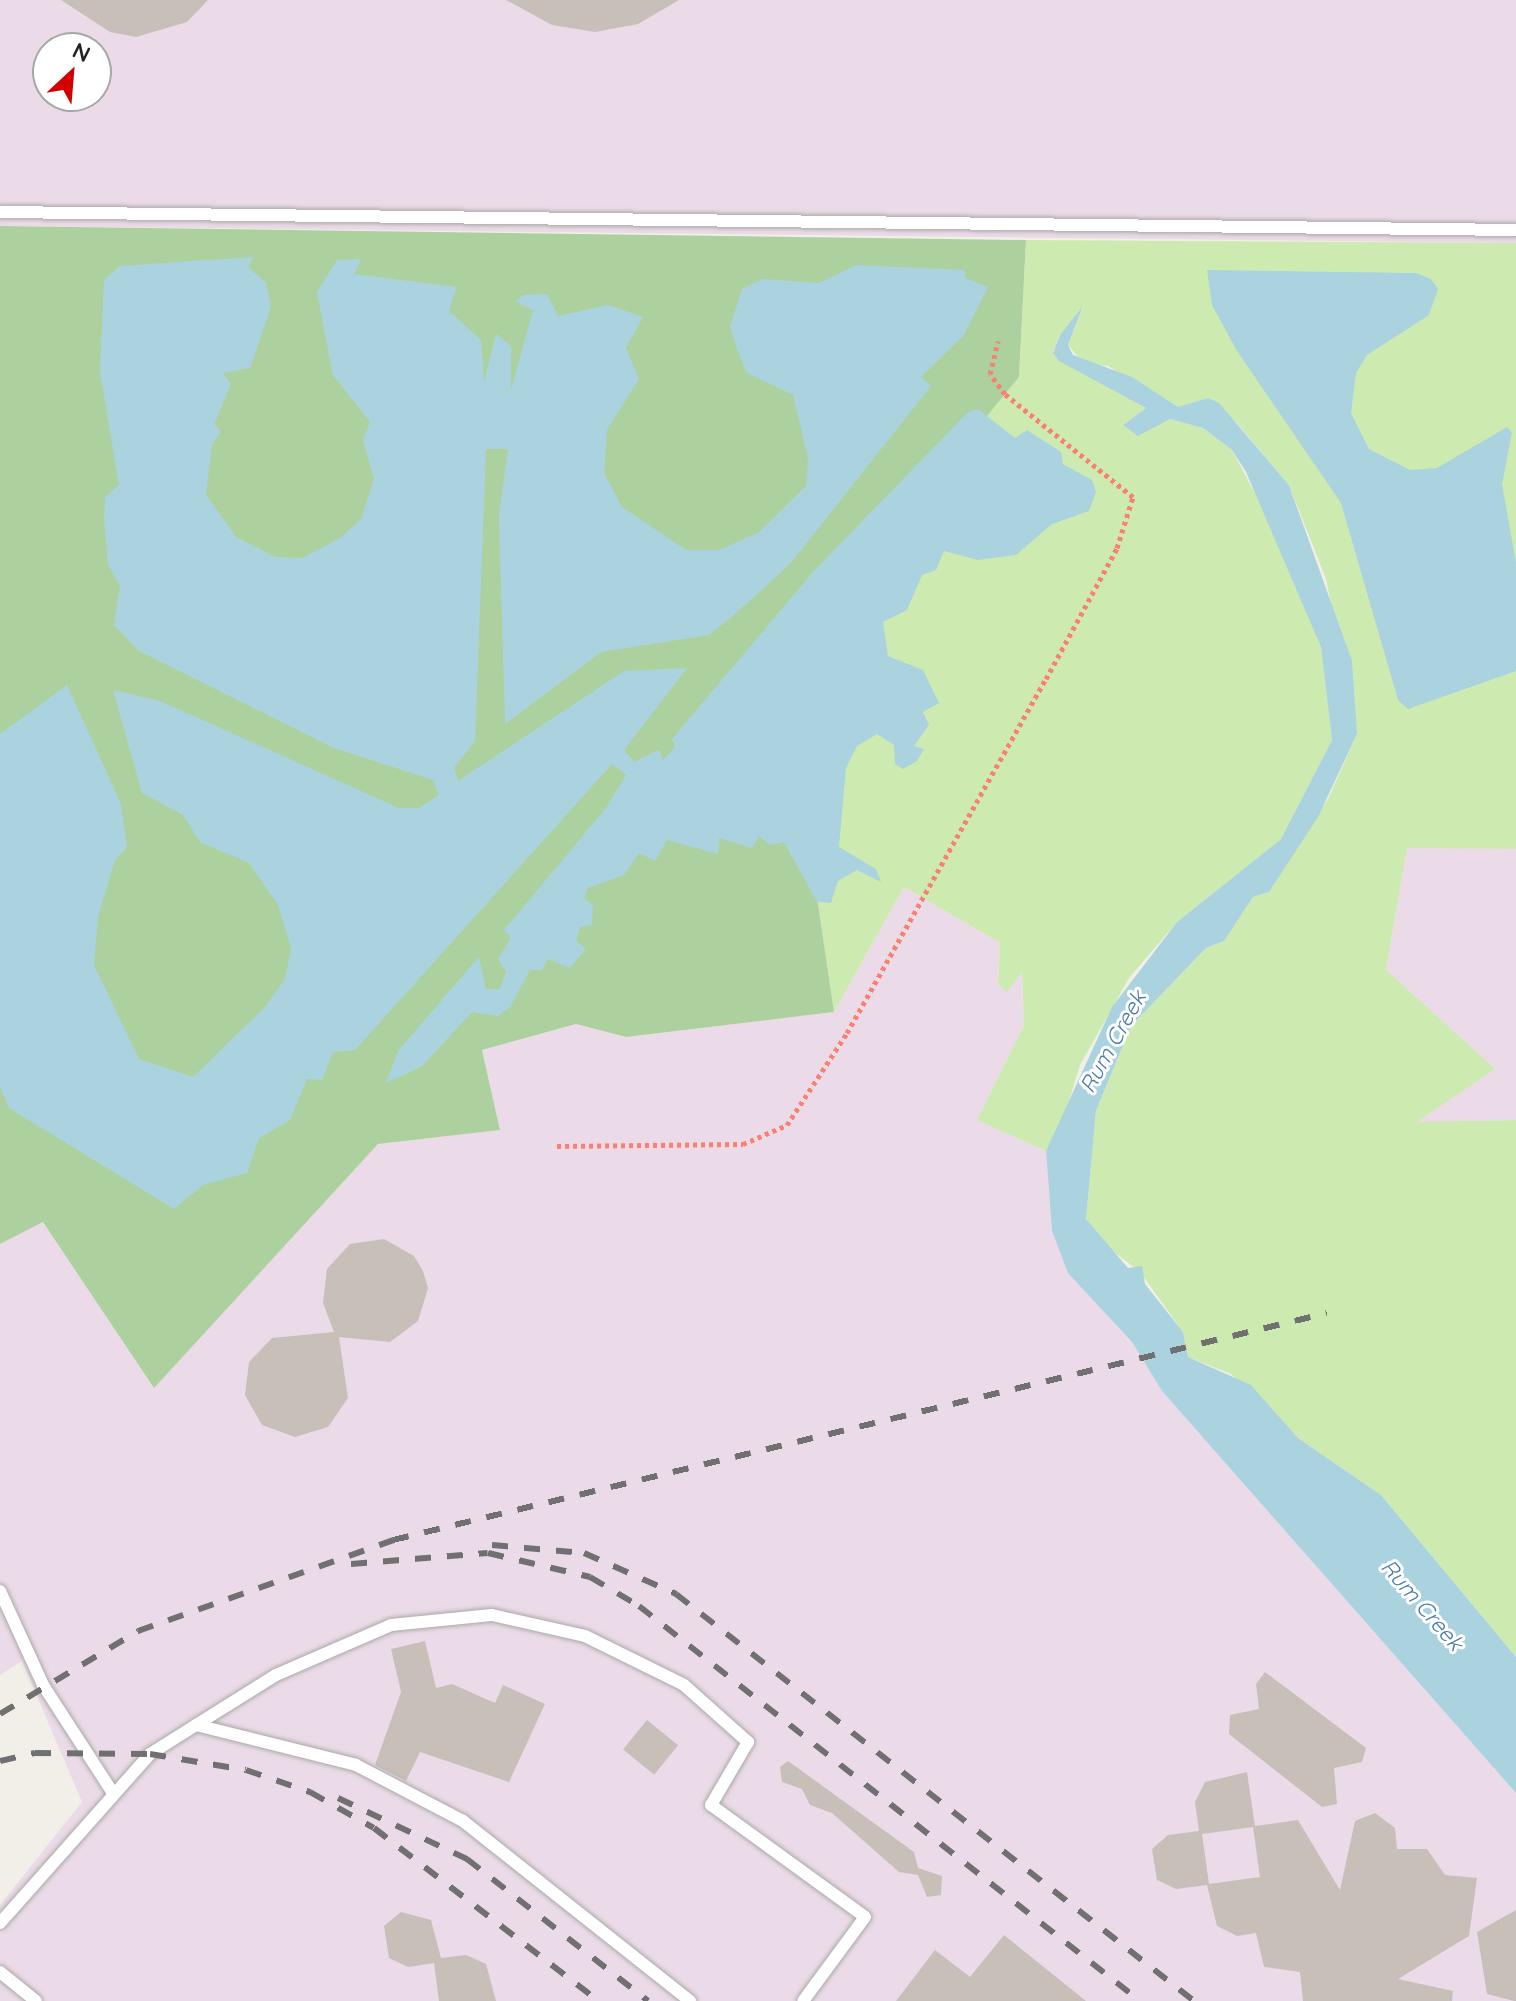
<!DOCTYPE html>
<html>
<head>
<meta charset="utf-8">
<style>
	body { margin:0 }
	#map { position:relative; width:1516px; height:2001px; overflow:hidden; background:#f2efe9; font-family:Quicksand,sans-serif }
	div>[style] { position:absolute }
	.industrial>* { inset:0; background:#ebdbe8 }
	.grass>* { inset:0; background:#cdebb0 }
	.forest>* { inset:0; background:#add19e }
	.water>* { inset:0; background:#aad3df }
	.building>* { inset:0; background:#c7bfb8; transform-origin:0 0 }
	.path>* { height:5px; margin-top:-2.5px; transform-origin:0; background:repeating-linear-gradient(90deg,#fa8072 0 4px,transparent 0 8px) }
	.roads { filter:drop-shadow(0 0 2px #a9a9a9) drop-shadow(0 0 2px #a9a9a9) }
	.lane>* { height:12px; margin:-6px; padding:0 6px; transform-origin:6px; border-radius:6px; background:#fff }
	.rail>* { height:6px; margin-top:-3px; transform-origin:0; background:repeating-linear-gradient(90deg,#707070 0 16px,transparent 0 32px) }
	span { translate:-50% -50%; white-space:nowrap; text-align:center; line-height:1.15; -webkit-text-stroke:6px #fff; paint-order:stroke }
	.water-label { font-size:22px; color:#4a7aab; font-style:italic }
	.north { position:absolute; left:32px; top:32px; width:80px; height:80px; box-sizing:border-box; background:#fff; border:2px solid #a7a7a7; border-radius:50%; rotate:26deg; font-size:22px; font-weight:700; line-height:32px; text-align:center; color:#222 }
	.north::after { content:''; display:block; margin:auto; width:28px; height:36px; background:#d40000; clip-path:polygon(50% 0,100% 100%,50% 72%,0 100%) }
</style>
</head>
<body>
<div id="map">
	<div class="industrial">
		<div style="clip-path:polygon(evenodd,0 0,1516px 0,1516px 243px,0 226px,0 0,48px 48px,96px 48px,96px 96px,48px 96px,48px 48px)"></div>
		<div style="clip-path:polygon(1407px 847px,1516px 849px,1516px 1120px,1415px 1123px,1386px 970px)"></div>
		<div style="clip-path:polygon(904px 887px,1000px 943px,998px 984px,1007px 991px,1022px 971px,1024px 1025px,978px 1120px,1046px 1151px,1052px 1231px,1069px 1273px,1132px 1342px,1162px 1391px,1516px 1793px,1516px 2001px,0 2001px,0 1905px,82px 1802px,22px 1661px,0 1675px,0 1244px,43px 1221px,154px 1387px,378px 1144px,500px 1130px,482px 1050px,576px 1024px,626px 1037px,834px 1012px)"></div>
	</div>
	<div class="grass">
		<div style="clip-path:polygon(1026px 240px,1516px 243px,1516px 849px,1407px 848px,1386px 970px,1495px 1069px,1417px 1122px,1516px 1120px,1516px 1657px,1381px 1495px,1298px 1438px,1231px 1374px,1188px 1357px,1183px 1332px,1140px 1272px,1096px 1238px,1086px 1218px,1096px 1111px,1131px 1026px,1206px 948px,1224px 941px,1253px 897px,1269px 892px,1329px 797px,1357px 734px,1326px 579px,1289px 485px,1237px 423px,1208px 398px,1178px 408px,1108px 366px,1084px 364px,1068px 345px,1083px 307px,1060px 335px,1053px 352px,1146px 408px,1124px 424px,1138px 435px,1170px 419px,1203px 428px,1232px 450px,1282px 544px,1321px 647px,1332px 740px,1281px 839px,1177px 922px,1129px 978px,1080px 1065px,1058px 1137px,1046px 1151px,977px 1120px,1024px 1025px,1022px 972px,1007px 992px,998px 984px,1000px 943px,904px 887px,834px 1012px,816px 890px,718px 743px,1019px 377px)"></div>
	</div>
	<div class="forest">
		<div style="clip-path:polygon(0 226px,1026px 240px,1019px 377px,719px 743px,816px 890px,834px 1012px,626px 1037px,576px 1024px,482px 1050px,500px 1130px,378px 1144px,154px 1388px,43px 1222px,0 1244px)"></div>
	</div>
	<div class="water">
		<div style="clip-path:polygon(253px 257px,248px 267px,266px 283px,271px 307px,250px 368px,223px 373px,231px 384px,214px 424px,221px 431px,212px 445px,206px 495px,237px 538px,275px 557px,302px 558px,340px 538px,361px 519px,374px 479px,363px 440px,370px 422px,333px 375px,317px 292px,337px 260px,361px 259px,354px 274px,456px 287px,449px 311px,481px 340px,484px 383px,496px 334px,511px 346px,511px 390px,533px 310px,516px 302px,523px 295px,547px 294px,558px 316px,608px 305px,643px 317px,626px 348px,639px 379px,607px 430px,604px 473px,622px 507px,686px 550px,719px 550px,758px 533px,806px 486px,808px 458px,793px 395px,747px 373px,738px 352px,730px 327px,742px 289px,763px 279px,819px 283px,856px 265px,965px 270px,965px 278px,988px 287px,964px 335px,921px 377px,931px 386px,790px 564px,735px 614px,709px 635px,601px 652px,505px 724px,499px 515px,508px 449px,486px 449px,475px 741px,454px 768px,458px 781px,624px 671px,687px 668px,624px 750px,634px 762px,659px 750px,663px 760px,675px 747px,672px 739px,813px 572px,968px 412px,978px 409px,1015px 438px,1027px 430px,1061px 452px,1063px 464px,1092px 480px,1096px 492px,1089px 511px,1052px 524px,1016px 555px,978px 560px,944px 551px,936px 570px,922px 575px,907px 610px,883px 622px,888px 656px,923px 670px,939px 703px,923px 712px,929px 725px,914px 746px,924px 749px,917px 761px,903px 769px,895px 764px,894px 745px,877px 734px,857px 746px,846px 768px,839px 847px,876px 869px,881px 882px,857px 870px,838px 881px,831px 903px,817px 902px,784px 842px,770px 845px,759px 836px,752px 848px,719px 838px,718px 854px,667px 840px,655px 861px,639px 853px,624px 875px,588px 888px,584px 898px,593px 906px,592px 925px,580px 927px,576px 941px,586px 949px,570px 968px,548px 959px,542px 970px,530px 970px,510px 1007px,498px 1016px,472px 1012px,422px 1066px,386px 1083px,398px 1051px,479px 957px,486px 989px,500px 989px,506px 972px,498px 959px,511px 938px,504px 930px,606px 808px,626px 775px,612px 764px,355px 1050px,333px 1052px,322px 1080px,307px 1079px,290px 1120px,259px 1138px,247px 1173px,203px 1185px,174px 1209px,9px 1108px,0 1087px,0 734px,67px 685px,121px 804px,127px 847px,115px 860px,98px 917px,94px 965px,139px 1059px,193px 1077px,265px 1007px,285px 979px,291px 948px,278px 905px,249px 863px,200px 842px,183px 815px,142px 793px,113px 690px,160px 701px,399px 808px,419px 808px,439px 795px,433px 780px,334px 748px,139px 651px,114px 625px,120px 586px,108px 564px,104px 519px,105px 497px,119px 485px,100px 371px,104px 280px,120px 266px)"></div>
		<div style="clip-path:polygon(1207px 270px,1416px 273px,1431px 279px,1438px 289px,1429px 315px,1367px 355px,1356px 373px,1351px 413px,1369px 449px,1410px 470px,1437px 468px,1507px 427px,1512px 433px,1502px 484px,1516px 563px,1516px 671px,1408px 709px,1398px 700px,1341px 503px,1237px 351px,1212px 305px)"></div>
		<div style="clip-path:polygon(1083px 306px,1068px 345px,1073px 355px,1132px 377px,1178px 407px,1208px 398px,1219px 403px,1289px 485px,1352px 661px,1357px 734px,1318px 817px,1269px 892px,1253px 897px,1224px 941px,1206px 948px,1131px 1026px,1096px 1111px,1086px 1219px,1128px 1268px,1142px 1266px,1145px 1284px,1183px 1332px,1188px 1357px,1251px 1385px,1298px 1438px,1381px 1495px,1516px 1657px,1516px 1793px,1162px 1391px,1132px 1342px,1068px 1273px,1052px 1231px,1046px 1151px,1112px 1007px,1177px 922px,1281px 839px,1332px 740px,1321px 647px,1246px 472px,1232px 450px,1203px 428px,1170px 419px,1138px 436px,1123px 425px,1146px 408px,1059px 361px,1053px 353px,1060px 335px)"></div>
	</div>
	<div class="building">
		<div style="clip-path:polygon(61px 0,208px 0,187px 22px,136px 37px,110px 32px)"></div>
		<div style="clip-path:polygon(506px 0,679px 0,638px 24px,595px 32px,552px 25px)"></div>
		<div style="clip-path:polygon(384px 1239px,414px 1256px,423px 1271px,428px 1288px,418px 1321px,390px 1342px,339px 1337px,348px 1398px,328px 1427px,295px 1437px,262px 1425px,245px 1395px,249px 1362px,272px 1338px,334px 1332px,323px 1303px,327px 1269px,350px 1244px)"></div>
		<div style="clip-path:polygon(425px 1641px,436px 1688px,452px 1684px,495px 1703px,503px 1685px,545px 1704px,509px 1782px,420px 1752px,406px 1781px,375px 1765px,401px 1692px,391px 1649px)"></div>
		<div style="clip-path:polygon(1265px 1672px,1366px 1748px,1362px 1762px,1334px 1768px,1337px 1804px,1322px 1807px,1229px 1734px,1230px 1715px,1259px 1709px,1256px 1684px)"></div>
		<div style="left:647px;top:1720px;width:40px;height:38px;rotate:39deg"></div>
		<div style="clip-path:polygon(788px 1761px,914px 1852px,918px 1868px,942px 1876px,941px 1895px,927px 1897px,918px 1875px,899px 1872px,832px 1813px,810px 1805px,802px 1789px,782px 1782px,780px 1767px)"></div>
		<div style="clip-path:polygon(evenodd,1247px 1772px,1255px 1826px,1298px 1820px,1340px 1890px,1355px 1821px,1375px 1813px,1395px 1828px,1397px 1849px,1427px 1849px,1445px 1875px,1477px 1878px,1469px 1936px,1398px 1979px,1453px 1991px,1452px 2001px,1303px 2001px,1300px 1972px,1264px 1967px,1256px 1933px,1237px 1936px,1217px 1926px,1207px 1885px,1176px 1889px,1157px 1880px,1152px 1849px,1168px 1835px,1199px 1831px,1195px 1802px,1205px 1782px,1247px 1772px,1253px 1827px,1260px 1877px,1209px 1884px,1202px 1834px,1253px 1827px)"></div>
		<div style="clip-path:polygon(1516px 1910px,1516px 2001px,1514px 2001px,1487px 1994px,1477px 1932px)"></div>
		<div style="clip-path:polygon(401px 1912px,431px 1920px,441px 1958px,466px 1955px,486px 1964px,496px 2001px,439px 2001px,434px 1963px,408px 1967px,389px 1958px,384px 1926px)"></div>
		<div style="clip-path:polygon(1004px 1935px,1086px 2001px,896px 2001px,935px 1950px,970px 1977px)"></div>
	</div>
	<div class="path">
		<div style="left:557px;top:1146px;width:186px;rotate:-0.6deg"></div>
		<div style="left:743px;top:1144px;width:48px;rotate:-23.4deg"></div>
		<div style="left:787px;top:1125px;width:110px;rotate:-56.9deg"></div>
		<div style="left:847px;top:1033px;width:406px;rotate:-60.7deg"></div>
		<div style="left:1046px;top:679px;width:149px;rotate:-61.5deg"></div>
		<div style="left:1117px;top:548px;width:53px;rotate:-72.6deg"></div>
		<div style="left:1133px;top:497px;width:164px;rotate:-141.2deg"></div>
		<div style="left:1005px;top:394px;width:25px;rotate:-127deg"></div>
		<div style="left:990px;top:374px;width:34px;rotate:-76deg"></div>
	</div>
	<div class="roads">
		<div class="lane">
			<div style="left:0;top:212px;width:1516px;rotate:0.68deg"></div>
			<div style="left:0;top:1591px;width:103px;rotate:65.4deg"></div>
			<div style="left:43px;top:1685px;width:129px;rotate:57.1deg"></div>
			<div style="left:196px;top:1725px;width:94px;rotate:-32deg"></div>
			<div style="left:276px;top:1675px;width:125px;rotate:-23.5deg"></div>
			<div style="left:391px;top:1625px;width:101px;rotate:-5.7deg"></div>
			<div style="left:492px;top:1615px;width:95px;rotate:12.7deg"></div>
			<div style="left:585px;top:1636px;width:110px;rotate:26.3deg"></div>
			<div style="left:684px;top:1685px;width:86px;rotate:41.7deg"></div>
			<div style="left:748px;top:1742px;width:73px;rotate:120.4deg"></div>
			<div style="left:711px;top:1805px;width:190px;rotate:36deg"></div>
			<div style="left:865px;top:1917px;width:104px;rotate:126.4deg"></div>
			<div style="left:0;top:1923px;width:226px;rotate:-48.4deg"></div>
			<div style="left:150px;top:1754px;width:54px;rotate:-32.2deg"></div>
			<div style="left:196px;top:1725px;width:165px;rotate:14deg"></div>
			<div style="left:356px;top:1765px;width:121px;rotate:27.6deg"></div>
			<div style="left:463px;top:1821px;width:290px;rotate:38.4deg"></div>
			<div style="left:0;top:1972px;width:46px;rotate:38.9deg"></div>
		</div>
	</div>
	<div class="rail">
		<div style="left:492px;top:1545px;width:92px;rotate:5deg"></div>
		<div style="left:584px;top:1553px;width:101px;rotate:24deg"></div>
		<div style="left:676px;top:1594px;width:659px;rotate:38.16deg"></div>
		<div style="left:351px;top:1564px;width:137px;rotate:-4.6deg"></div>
		<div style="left:488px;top:1553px;width:105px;rotate:13.2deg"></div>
		<div style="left:590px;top:1577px;width:57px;rotate:30.6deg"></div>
		<div style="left:639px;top:1606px;width:638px;rotate:38.25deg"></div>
		<div style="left:0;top:1714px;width:161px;rotate:-31deg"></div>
		<div style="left:138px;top:1631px;width:271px;rotate:-19.6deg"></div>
		<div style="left:393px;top:1540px;width:961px;rotate:-13.66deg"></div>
		<div style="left:0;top:1761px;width:36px;rotate:-13deg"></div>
		<div style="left:35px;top:1753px;width:115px;rotate:0.5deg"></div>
		<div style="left:150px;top:1754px;width:97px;rotate:9.5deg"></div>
		<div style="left:246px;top:1770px;width:68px;rotate:19deg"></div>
		<div style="left:310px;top:1792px;width:73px;rotate:29.4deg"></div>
		<div style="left:374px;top:1828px;width:284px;rotate:37.6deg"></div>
		<div style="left:338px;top:1798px;width:143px;rotate:25.3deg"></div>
		<div style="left:467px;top:1859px;width:230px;rotate:38.1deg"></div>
	</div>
	<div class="water-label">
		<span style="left:1113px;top:1042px;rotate:-61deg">Rum Creek</span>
		<span style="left:1422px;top:1605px;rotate:49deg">Rum Creek</span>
	</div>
	<div class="north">N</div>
</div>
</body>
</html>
